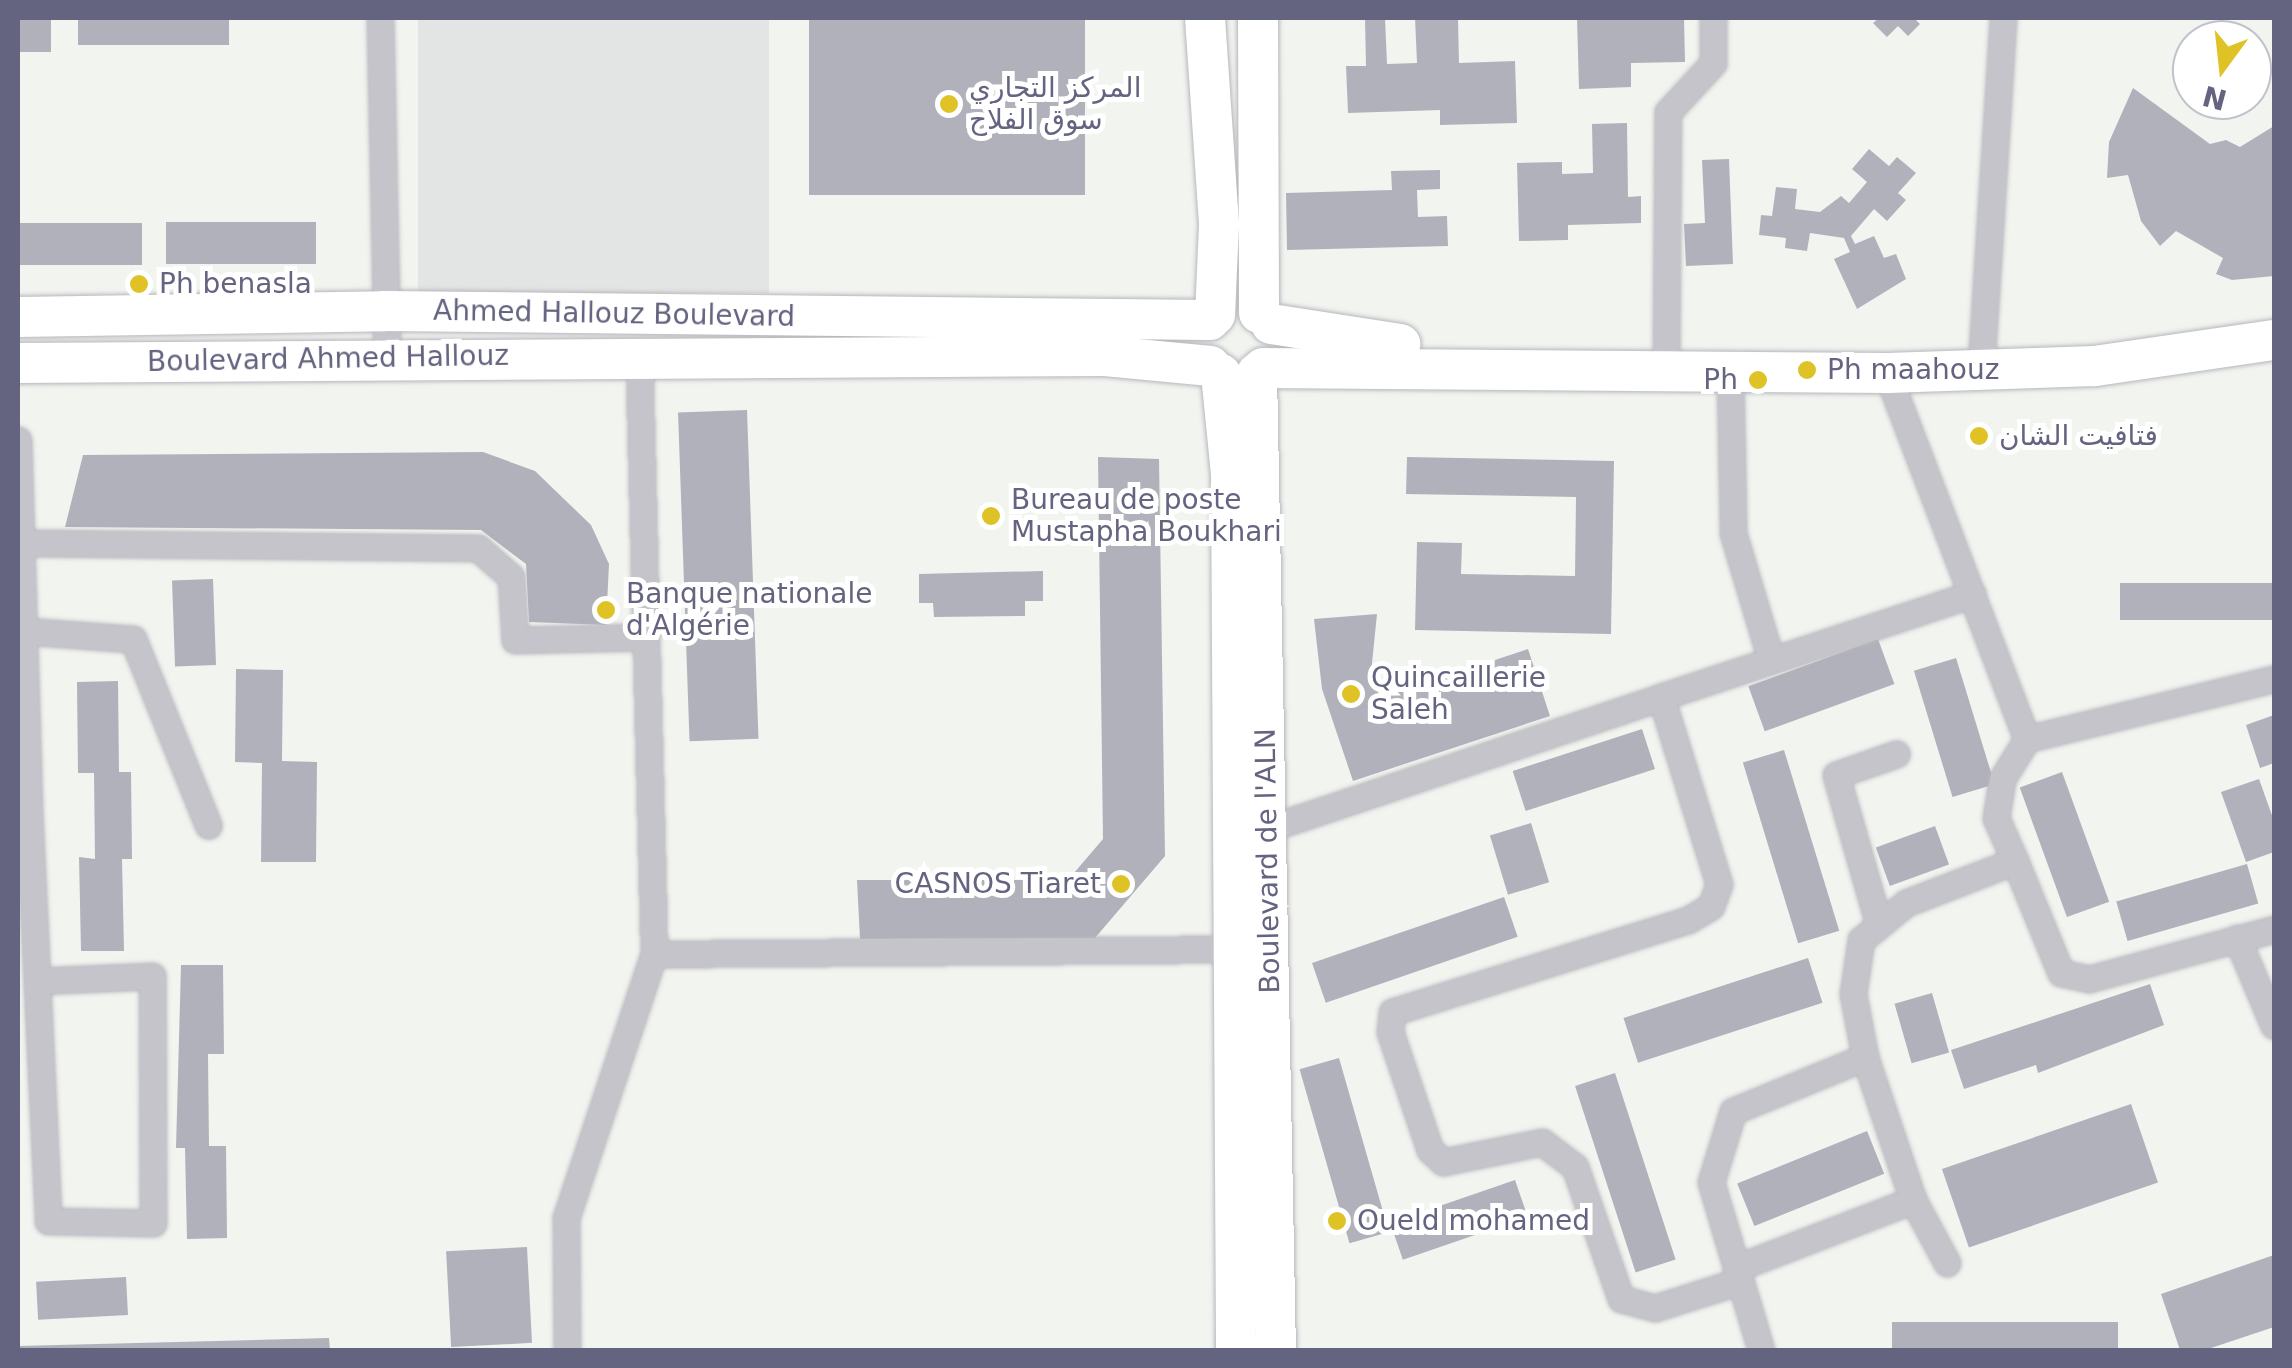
<!DOCTYPE html>
<html>
<head>
<meta charset="utf-8">
<style>
	body { margin:0 }
	#map { position:relative; width:2292px; height:1368px; overflow:hidden; background:#f2f4f0; font-family:"DejaVu Sans","Noto Sans Arabic",sans-serif }
	div>[style] { position:absolute }
	.built>* { inset:0; background:#e3e5e4; transform-origin:0 0 }
	.building>* { inset:0; background:#b1b1bb; transform-origin:0 0 }
	.roads { filter:drop-shadow(0 0 2px #b7b7bd) drop-shadow(0 0 2px #b7b7bd) }
	.street>* { height:25px; margin:-12.5px; padding:0 12.5px; transform-origin:12.5px; border-radius:12.5px; background:#c4c4ca }
	.primary>* { height:40px; margin:-20px; padding:0 20px; transform-origin:20px; border-radius:20px; background:#fff }
	.dots>* { width:28px; height:28px; translate:-50% -50%; box-sizing:border-box; border:5px solid #fff; border-radius:50% }
	span { translate:-50% -50%; white-space:nowrap; text-align:center; line-height:1.15; -webkit-text-stroke:10px #fff; paint-order:stroke }
	.poi-label { font-size:28px; color:#656480 }
	.left { translate:0 -50%; text-align:left }
	.right { translate:-100% -50%; text-align:right }
	.street-label { font-size:28px; color:#656480 }
	.frame { position:absolute; inset:0; border:20px solid #656480; pointer-events:none }
	.north { position:absolute; left:2172px; top:20px; width:100px; height:100px; box-sizing:border-box; background:#fff; border:2px solid #c1c1cc; border-radius:50%; rotate:195deg; font-size:28px; font-weight:700; line-height:40px; text-align:center; color:#656480 }
	.north::after { content:''; display:block; margin:auto; width:35px; height:45px; background:#dec226; clip-path:polygon(50% 0,100% 100%,50% 72%,0 100%) }
</style>
</head>
<body>
<div id="map">
	<div class="built">
		<div style="left:418px;top:18px;width:351px;height:275px"></div>
	</div>
	<div class="building">
		<div style="left:18px;top:18px;width:33px;height:34px"></div>
		<div style="left:78px;top:18px;width:151px;height:27px"></div>
		<div style="left:809px;top:18px;width:276px;height:177px"></div>
		<div style="clip-path:polygon(1365px 18px,1385px 18px,1387px 64px,1417px 63px,1415px 18px,1458px 18px,1459px 63px,1515px 61px,1517px 123px,1440px 125px,1440px 110px,1348px 113px,1346px 66px,1366px 66px)"></div>
		<div style="clip-path:polygon(1577px 18px,1684px 18px,1685px 62px,1631px 63px,1631px 87px,1579px 89px)"></div>
		<div style="clip-path:polygon(1879px 18px,1914px 18px,1920px 24px,1908px 36px,1898px 26px,1887px 37px,1873px 23px)"></div>
		<div style="clip-path:polygon(2133px 88px,2210px 144px,2226px 140px,2240px 147px,2274px 126px,2274px 276px,2232px 280px,2216px 274px,2223px 258px,2176px 231px,2160px 246px,2141px 221px,2128px 175px,2107px 178px,2109px 142px)"></div>
		<div style="clip-path:polygon(1627px 123px,1628px 197px,1641px 196px,1641px 223px,1568px 225px,1568px 240px,1519px 241px,1517px 163px,1562px 162px,1562px 174px,1593px 173px,1592px 124px)"></div>
		<div style="clip-path:polygon(1869px 149px,1889px 166px,1897px 157px,1916px 173px,1898px 193px,1906px 200px,1887px 221px,1874px 209px,1851px 236px,1855px 244px,1874px 236px,1884px 258px,1896px 254px,1906px 279px,1857px 309px,1834px 259px,1850px 252px,1844px 238px,1810px 233px,1807px 251px,1785px 248px,1786px 238px,1759px 235px,1761px 215px,1772px 216px,1776px 187px,1797px 189px,1795px 209px,1820px 212px,1841px 196px,1849px 203px,1867px 182px,1852px 169px)"></div>
		<div style="clip-path:polygon(1729px 159px,1733px 264px,1686px 266px,1684px 224px,1705px 223px,1702px 160px)"></div>
		<div style="clip-path:polygon(1440px 170px,1440px 189px,1417px 190px,1418px 217px,1447px 216px,1448px 246px,1287px 250px,1286px 193px,1392px 190px,1391px 171px)"></div>
		<div style="left:166px;top:222px;width:150px;height:42px"></div>
		<div style="left:142px;top:223px;width:42px;height:124px;rotate:90deg"></div>
		<div style="left:747px;top:410px;width:329px;height:69px;rotate:88deg"></div>
		<div style="clip-path:polygon(483px 452px,535px 471px,591px 525px,609px 564px,606px 625px,529px 622px,526px 564px,481px 530px,65px 527px,83px 455px)"></div>
		<div style="clip-path:polygon(1098px 457px,1159px 459px,1165px 856px,1095px 938px,860px 939px,857px 880px,1068px 880px,1103px 839px)"></div>
		<div style="clip-path:polygon(1407px 457px,1614px 461px,1611px 634px,1415px 630px,1417px 542px,1462px 543px,1461px 574px,1575px 576px,1576px 497px,1406px 494px)"></div>
		<div style="clip-path:polygon(1043px 571px,1043px 601px,1025px 601px,1025px 616px,934px 617px,933px 603px,919px 603px,919px 574px)"></div>
		<div style="left:213px;top:579px;width:86px;height:41px;rotate:88deg"></div>
		<div style="left:2274px;top:583px;width:37px;height:154px;rotate:90deg"></div>
		<div style="clip-path:polygon(1377px 614px,1371px 673px,1380px 698px,1528px 649px,1550px 716px,1353px 781px,1322px 689px,1314px 619px)"></div>
		<div style="left:1878px;top:639px;width:48px;height:138px;rotate:70deg"></div>
		<div style="left:1956px;top:658px;width:132px;height:44px;rotate:73deg"></div>
		<div style="clip-path:polygon(236px 669px,283px 670px,282px 761px,317px 762px,316px 862px,261px 862px,262px 763px,235px 762px)"></div>
		<div style="clip-path:polygon(118px 681px,119px 772px,131px 772px,132px 859px,122px 859px,124px 951px,81px 951px,79px 857px,95px 859px,94px 773px,78px 773px,77px 682px)"></div>
		<div style="clip-path:polygon(2274px 715px,2274px 763px,2260px 768px,2246px 725px)"></div>
		<div style="left:1642px;top:729px;width:42px;height:136px;rotate:72deg"></div>
		<div style="left:1784px;top:750px;width:189px;height:43px;rotate:73deg"></div>
		<div style="left:2062px;top:772px;width:138px;height:45px;rotate:70deg"></div>
		<div style="clip-path:polygon(2259px 779px,2274px 821px,2274px 852px,2246px 862px,2221px 792px)"></div>
		<div style="left:1531px;top:823px;width:62px;height:43px;rotate:73deg"></div>
		<div style="left:1935px;top:826px;width:41px;height:63px;rotate:70deg"></div>
		<div style="left:2247px;top:864px;width:41px;height:136px;rotate:74deg"></div>
		<div style="left:1504px;top:897px;width:42px;height:203px;rotate:71deg"></div>
		<div style="left:1808px;top:958px;width:47px;height:194px;rotate:72deg"></div>
		<div style="clip-path:polygon(181px 965px,223px 965px,224px 1054px,208px 1054px,209px 1146px,226px 1146px,227px 1238px,187px 1239px,185px 1148px,176px 1148px)"></div>
		<div style="clip-path:polygon(2150px 984px,2164px 1025px,2038px 1073px,2036px 1065px,1964px 1089px,1951px 1050px)"></div>
		<div style="left:1932px;top:993px;width:62px;height:39px;rotate:74deg"></div>
		<div style="left:1339px;top:1058px;width:181px;height:41px;rotate:74deg"></div>
		<div style="left:1615px;top:1073px;width:196px;height:42px;rotate:72deg"></div>
		<div style="left:2131px;top:1104px;width:83px;height:200px;rotate:71deg"></div>
		<div style="left:1867px;top:1131px;width:46px;height:140px;rotate:68deg"></div>
		<div style="left:1515px;top:1180px;width:39px;height:132px;rotate:71deg"></div>
		<div style="left:527px;top:1247px;width:96px;height:81px;rotate:87deg"></div>
		<div style="clip-path:polygon(2274px 1255px,2274px 1327px,2205px 1350px,2180px 1350px,2161px 1294px)"></div>
		<div style="left:126px;top:1277px;width:38px;height:90px;rotate:87deg"></div>
		<div style="left:2118px;top:1322px;width:28px;height:226px;rotate:90deg"></div>
		<div style="clip-path:polygon(329px 1338px,330px 1350px,18px 1350px,18px 1346px)"></div>
	</div>
	<div class="roads">
		<div class="street">
			<div style="left:380px;top:18px;width:340px;rotate:88.8deg"></div>
			<div style="left:1666px;top:368px;width:256px;rotate:-89.6deg"></div>
			<div style="left:1668px;top:112px;width:67px;rotate:-47.4deg"></div>
			<div style="left:1713px;top:63px;width:45px;rotate:-90deg"></div>
			<div style="left:1981px;top:368px;width:351px;rotate:-86.4deg"></div>
			<div style="left:1730px;top:370px;width:163px;rotate:88.9deg"></div>
			<div style="left:1733px;top:533px;width:133px;rotate:73.3deg"></div>
			<div style="left:1887px;top:373px;width:392px;rotate:69.1deg"></div>
			<div style="left:2027px;top:739px;width:254px;rotate:-13.7deg"></div>
			<div style="left:18px;top:440px;width:372px;rotate:88.3deg"></div>
			<div style="left:29px;top:812px;width:11px;rotate:-175deg"></div>
			<div style="left:21px;top:543px;width:457px;rotate:0.6deg"></div>
			<div style="left:478px;top:548px;width:44px;rotate:41.3deg"></div>
			<div style="left:511px;top:577px;width:63px;rotate:86.4deg"></div>
			<div style="left:515px;top:640px;width:131px;rotate:-1.3deg"></div>
			<div style="left:23px;top:631px;width:110px;rotate:4.2deg"></div>
			<div style="left:133px;top:639px;width:201px;rotate:68deg"></div>
			<div style="left:29px;top:812px;width:409px;rotate:87.3deg"></div>
			<div style="left:48px;top:1221px;width:105px;rotate:1.1deg"></div>
			<div style="left:153px;top:1223px;width:247px;rotate:-90.2deg"></div>
			<div style="left:152px;top:976px;width:115px;rotate:177.5deg"></div>
			<div style="left:1267px;top:829px;width:416px;rotate:-18.5deg"></div>
			<div style="left:2015px;top:861px;width:47px;rotate:-113.8deg"></div>
			<div style="left:1996px;top:818px;width:39px;rotate:-81deg"></div>
			<div style="left:2002px;top:779px;width:47px;rotate:-58deg"></div>
			<div style="left:1879px;top:925px;width:156px;rotate:-106deg"></div>
			<div style="left:1836px;top:775px;width:64px;rotate:-19.3deg"></div>
			<div style="left:2237px;top:938px;width:95px;rotate:67.2deg"></div>
			<div style="left:654px;top:954px;width:580px;rotate:-0.49deg"></div>
			<div style="left:1947px;top:1263px;width:72px;rotate:-118.4deg"></div>
			<div style="left:1913px;top:1200px;width:151px;rotate:-108.6deg"></div>
			<div style="left:1865px;top:1057px;width:64px;rotate:-100.8deg"></div>
			<div style="left:1853px;top:994px;width:55px;rotate:-81.6deg"></div>
			<div style="left:1861px;top:940px;width:58px;rotate:-39.4deg"></div>
			<div style="left:1906px;top:903px;width:117px;rotate:-21.1deg"></div>
			<div style="left:2015px;top:861px;width:121px;rotate:67.7deg"></div>
			<div style="left:2061px;top:973px;width:29px;rotate:12deg"></div>
			<div style="left:2089px;top:979px;width:192px;rotate:-15.1deg"></div>
			<div style="left:1736px;top:1268px;width:190px;rotate:-21deg"></div>
			<div style="left:1740px;top:1281px;width:89px;rotate:162.4deg"></div>
			<div style="left:1655px;top:1308px;width:35px;rotate:-165deg"></div>
			<div style="left:1621px;top:1299px;width:140px;rotate:-109.2deg"></div>
			<div style="left:1575px;top:1167px;width:41px;rotate:-142.9deg"></div>
			<div style="left:1542px;top:1142px;width:101px;rotate:168.6deg"></div>
			<div style="left:1443px;top:1162px;width:18px;rotate:-137deg"></div>
			<div style="left:1430px;top:1150px;width:125px;rotate:-108.7deg"></div>
			<div style="left:1390px;top:1032px;width:20px;rotate:-84deg"></div>
			<div style="left:1392px;top:1012px;width:310px;rotate:-17.3deg"></div>
			<div style="left:1688px;top:920px;width:27px;rotate:-31deg"></div>
			<div style="left:1711px;top:906px;width:23px;rotate:-70deg"></div>
			<div style="left:1719px;top:884px;width:196px;rotate:-107.2deg"></div>
			<div style="left:1661px;top:697px;width:328px;rotate:-18.3deg"></div>
			<div style="left:567px;top:1350px;width:132px;rotate:-90.4deg"></div>
			<div style="left:566px;top:1218px;width:278px;rotate:-71.6deg"></div>
			<div style="left:654px;top:954px;width:598px;rotate:-91.44deg"></div>
			<div style="left:1761px;top:1350px;width:175px;rotate:-106.6deg"></div>
			<div style="left:1711px;top:1182px;width:74px;rotate:-72.8deg"></div>
			<div style="left:1733px;top:1111px;width:143px;rotate:-22.2deg"></div>
		</div>
		<div class="primary">
			<div style="left:1205px;top:18px;width:207px;rotate:86.1deg"></div>
			<div style="left:1219px;top:225px;width:90px;rotate:92.5deg"></div>
			<div style="left:1258px;top:18px;width:295px;rotate:89.8deg"></div>
			<div style="left:18px;top:317px;width:367px;rotate:-0.9deg"></div>
			<div style="left:385px;top:311px;width:825px;rotate:0.63deg"></div>
			<div style="left:1271px;top:324px;width:131px;rotate:8.8deg"></div>
			<div style="left:18px;top:363px;width:1087px;rotate:-0.37deg"></div>
			<div style="left:1105px;top:356px;width:106px;rotate:5.4deg"></div>
			<div style="left:1263px;top:368px;width:624px;rotate:0.46deg"></div>
			<div style="left:1887px;top:373px;width:208px;rotate:-1.9deg"></div>
			<div style="left:2095px;top:366px;width:181px;rotate:-8.3deg"></div>
			<div style="left:1257px;top:373px;width:977px;rotate:88.89deg"></div>
			<div style="left:1221px;top:374px;width:101px;rotate:84.3deg"></div>
			<div style="left:1231px;top:475px;width:875px;rotate:89.67deg"></div>
		</div>
	</div>
	<div class="dots">
		<div style="left:949px;top:104px;background:#dec226"></div>
		<div style="left:139px;top:284px;background:#dec226"></div>
		<div style="left:1807px;top:370px;background:#dec226"></div>
		<div style="left:1758px;top:380px;background:#dec226"></div>
		<div style="left:1979px;top:436px;background:#dec226"></div>
		<div style="left:991px;top:516px;background:#dec226"></div>
		<div style="left:606px;top:610px;background:#dec226"></div>
		<div style="left:1351px;top:694px;background:#dec226"></div>
		<div style="left:1121px;top:884px;background:#dec226"></div>
		<div style="left:1337px;top:1221px;background:#dec226"></div>
	</div>
	<div class="poi-label">
		<span class="left" style="left:969px;top:104px">المركز التجاري<br>سوق الفلاح</span>
		<span class="left" style="left:159px;top:284px">Ph benasla</span>
		<span class="left" style="left:1827px;top:370px">Ph maahouz</span>
		<span class="right" style="left:1738px;top:380px">Ph</span>
		<span class="left" style="left:1999px;top:436px">فتافيت الشان</span>
		<span class="left" style="left:1011px;top:516px">Bureau de poste<br>Mustapha Boukhari</span>
		<span class="left" style="left:626px;top:610px">Banque nationale<br>d'Algérie</span>
		<span class="left" style="left:1371px;top:694px">Quincaillerie<br>Saleh</span>
		<span class="right" style="left:1101px;top:884px">CASNOS Tiaret</span>
		<span class="left" style="left:1357px;top:1221px">Oueld mohamed</span>
	</div>
	<div class="street-label">
		<span style="left:614px;top:314px;rotate:1deg">Ahmed Hallouz Boulevard</span>
		<span style="left:328px;top:359px;rotate:-1deg">Boulevard Ahmed Hallouz</span>
		<span style="left:1268px;top:861px;rotate:-91deg">Boulevard de l'ALN</span>
	</div>
	<div class="frame"></div>
	<div class="north">N</div>
</div>
</body>
</html>
